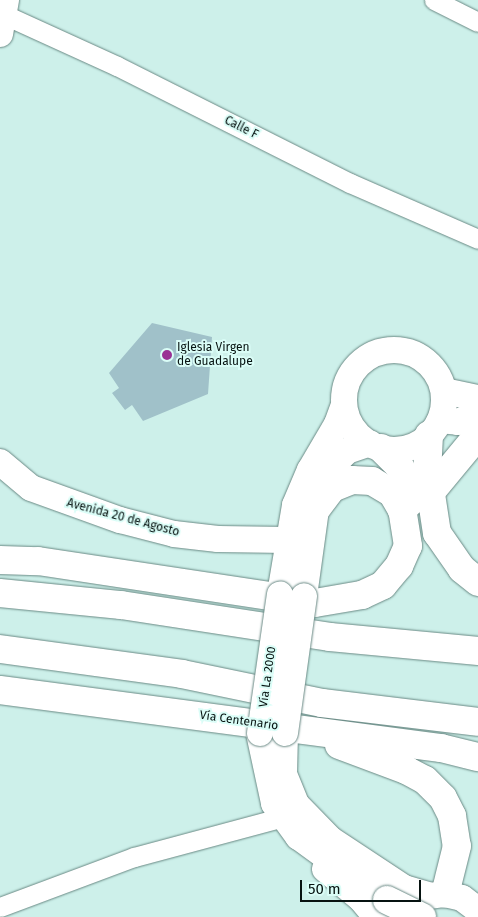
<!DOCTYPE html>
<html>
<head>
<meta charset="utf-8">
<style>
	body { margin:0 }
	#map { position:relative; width:478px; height:917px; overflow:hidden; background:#cdf0ea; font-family:"Fira Sans",sans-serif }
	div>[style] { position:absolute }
	.building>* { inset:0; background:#a0c1c9 }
	.roads { filter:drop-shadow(0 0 1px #698984) drop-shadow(0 0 1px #698984) }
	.street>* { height:19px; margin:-9.5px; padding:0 9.5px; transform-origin:9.5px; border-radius:9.5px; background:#fff }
	.secondary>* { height:26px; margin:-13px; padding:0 13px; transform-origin:13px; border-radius:13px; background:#fff }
	.secondary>.ring { margin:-13px; padding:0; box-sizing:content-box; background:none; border:26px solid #fff; border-radius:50% }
	.highway>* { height:28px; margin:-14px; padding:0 14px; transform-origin:14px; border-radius:14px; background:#fff }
	.bridges { filter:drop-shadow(0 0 1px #698984) drop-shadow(0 0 1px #698984) }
	.secondary-bridge>* { height:26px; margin:-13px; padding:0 13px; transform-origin:13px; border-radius:13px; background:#fff }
	.highway-bridge>* { height:28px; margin:-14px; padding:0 14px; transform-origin:14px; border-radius:14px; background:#fff }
	.dots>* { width:14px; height:14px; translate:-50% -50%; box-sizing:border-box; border:2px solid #dafdf7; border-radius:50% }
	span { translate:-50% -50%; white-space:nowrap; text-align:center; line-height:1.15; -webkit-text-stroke:4px #dafdf7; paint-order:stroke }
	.street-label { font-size:12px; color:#071311 }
	.poi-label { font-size:12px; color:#071311 }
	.left { translate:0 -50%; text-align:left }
	.scale { position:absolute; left:300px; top:880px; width:121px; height:22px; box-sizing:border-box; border:2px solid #071311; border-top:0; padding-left:6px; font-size:15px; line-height:18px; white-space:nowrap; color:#071311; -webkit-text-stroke:4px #dafdf7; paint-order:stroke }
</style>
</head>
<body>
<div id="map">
	<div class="building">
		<div style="clip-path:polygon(152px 323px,212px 337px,208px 394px,143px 421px,132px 405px,125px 410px,112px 393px,119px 388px,109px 373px)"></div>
	</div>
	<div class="roads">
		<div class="street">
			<div style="left:434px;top:0;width:49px;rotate:26.6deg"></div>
			<div style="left:5px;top:15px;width:123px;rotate:24.5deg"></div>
			<div style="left:117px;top:66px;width:261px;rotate:26.7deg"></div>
			<div style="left:350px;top:183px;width:140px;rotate:23.6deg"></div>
			<div style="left:0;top:907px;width:143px;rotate:-20.5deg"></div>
			<div style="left:134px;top:857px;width:147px;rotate:-15deg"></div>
		</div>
		<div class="secondary">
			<div style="left:0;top:34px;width:35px;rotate:-80deg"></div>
			<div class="ring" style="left:344px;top:350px;width:74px;height:74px"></div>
			<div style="left:444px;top:391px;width:35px;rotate:12deg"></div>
			<div style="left:440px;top:420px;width:18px;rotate:6deg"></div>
			<div style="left:458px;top:422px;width:22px;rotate:-24deg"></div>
			<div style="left:0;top:462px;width:40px;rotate:40deg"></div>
			<div style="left:31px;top:488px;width:95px;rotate:19.8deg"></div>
			<div style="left:120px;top:520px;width:56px;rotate:14.5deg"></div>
			<div style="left:174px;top:534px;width:44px;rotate:6.5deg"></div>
			<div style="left:218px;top:539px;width:69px;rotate:0.8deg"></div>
			<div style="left:280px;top:594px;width:90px;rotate:-80.4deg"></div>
			<div style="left:295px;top:505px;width:38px;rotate:-67deg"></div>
			<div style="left:310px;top:470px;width:53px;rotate:-59.6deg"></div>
			<div style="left:337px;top:424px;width:20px;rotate:-70deg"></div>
			<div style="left:304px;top:596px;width:88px;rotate:-82.1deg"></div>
			<div style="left:316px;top:509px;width:29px;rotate:-68deg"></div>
			<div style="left:327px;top:482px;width:22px;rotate:-66deg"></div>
			<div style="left:336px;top:462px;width:16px;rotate:-45deg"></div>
			<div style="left:347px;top:451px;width:24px;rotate:-19deg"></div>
			<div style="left:285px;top:733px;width:41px;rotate:91.4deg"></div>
			<div style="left:284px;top:774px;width:32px;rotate:68deg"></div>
			<div style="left:296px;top:804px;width:49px;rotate:45.8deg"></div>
			<div style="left:330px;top:839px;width:89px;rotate:33.5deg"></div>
			<div style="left:404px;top:888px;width:25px;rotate:16deg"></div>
			<div style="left:325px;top:869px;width:47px;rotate:39.8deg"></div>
			<div style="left:361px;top:899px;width:23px;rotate:50deg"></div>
			<div style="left:423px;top:897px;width:22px;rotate:-8deg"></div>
			<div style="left:445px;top:894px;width:17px;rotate:13deg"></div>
			<div style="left:462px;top:898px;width:20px;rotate:37deg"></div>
		</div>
		<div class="highway">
			<div style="left:429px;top:435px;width:33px;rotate:93deg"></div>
			<div style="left:427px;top:468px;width:66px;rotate:81.3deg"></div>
			<div style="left:437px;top:533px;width:44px;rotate:55.2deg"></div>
			<div style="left:462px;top:569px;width:21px;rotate:39deg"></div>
			<div style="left:381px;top:448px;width:27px;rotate:45deg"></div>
			<div style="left:400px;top:467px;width:23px;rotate:65deg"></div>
			<div style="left:410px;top:488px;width:13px;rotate:86deg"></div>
			<div style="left:411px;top:501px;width:13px;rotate:135deg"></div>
			<div style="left:430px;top:493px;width:75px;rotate:-50.4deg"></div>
			<div style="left:0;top:560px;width:38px;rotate:2deg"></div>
			<div style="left:38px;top:561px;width:280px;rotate:8.6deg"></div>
			<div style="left:315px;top:603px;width:48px;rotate:-9.7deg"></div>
			<div style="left:362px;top:595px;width:23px;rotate:-25deg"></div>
			<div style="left:383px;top:585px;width:25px;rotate:-50deg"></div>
			<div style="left:399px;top:566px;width:22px;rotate:-66deg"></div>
			<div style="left:408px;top:546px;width:36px;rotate:-99deg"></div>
			<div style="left:402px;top:510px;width:20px;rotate:-120deg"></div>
			<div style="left:392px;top:493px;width:23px;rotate:-149deg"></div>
			<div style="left:372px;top:481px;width:20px;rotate:-177deg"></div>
			<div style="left:352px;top:480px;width:22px;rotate:158deg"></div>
			<div style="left:332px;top:488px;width:26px;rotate:127deg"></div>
			<div style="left:0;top:593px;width:122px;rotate:5.7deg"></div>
			<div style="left:121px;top:605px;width:211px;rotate:8.7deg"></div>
			<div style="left:330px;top:637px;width:149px;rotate:5.4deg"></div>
			<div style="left:0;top:649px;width:184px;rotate:7.8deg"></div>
			<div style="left:182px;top:674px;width:143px;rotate:11.7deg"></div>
			<div style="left:322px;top:703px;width:157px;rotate:6.9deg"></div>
			<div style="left:0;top:690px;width:445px;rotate:7.5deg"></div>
			<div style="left:441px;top:748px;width:38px;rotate:14deg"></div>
			<div style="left:260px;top:733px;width:72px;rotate:77.9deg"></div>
			<div style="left:275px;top:803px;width:41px;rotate:54deg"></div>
			<div style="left:299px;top:836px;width:109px;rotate:36deg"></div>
			<div style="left:339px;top:745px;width:72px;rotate:20.5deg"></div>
			<div style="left:406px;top:770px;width:21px;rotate:28deg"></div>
			<div style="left:425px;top:780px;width:25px;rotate:45deg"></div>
			<div style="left:443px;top:798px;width:20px;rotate:63deg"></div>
			<div style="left:452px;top:816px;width:30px;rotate:81deg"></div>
			<div style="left:457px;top:846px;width:49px;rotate:104deg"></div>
		</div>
	</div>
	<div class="bridges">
		<div class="secondary-bridge">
			<div style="left:260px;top:733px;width:140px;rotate:-81.8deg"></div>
			<div style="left:285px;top:733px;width:138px;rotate:-82.1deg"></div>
		</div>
		<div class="highway-bridge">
			<div style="left:387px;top:900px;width:39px;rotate:26deg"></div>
		</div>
	</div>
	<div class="dots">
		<div style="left:167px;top:355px;background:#9a3194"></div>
	</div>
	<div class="street-label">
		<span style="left:241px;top:128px;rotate:27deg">Calle F</span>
		<span style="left:123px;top:518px;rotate:15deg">Avenida 20 de Agosto</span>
		<span style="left:268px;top:677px;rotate:-82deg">Vía La 2000</span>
		<span style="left:239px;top:721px;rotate:8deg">Vía Centenario</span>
	</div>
	<div class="poi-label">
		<span class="left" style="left:177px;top:355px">Iglesia Virgen<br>de Guadalupe</span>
	</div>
	<div class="scale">50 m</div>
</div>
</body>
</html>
